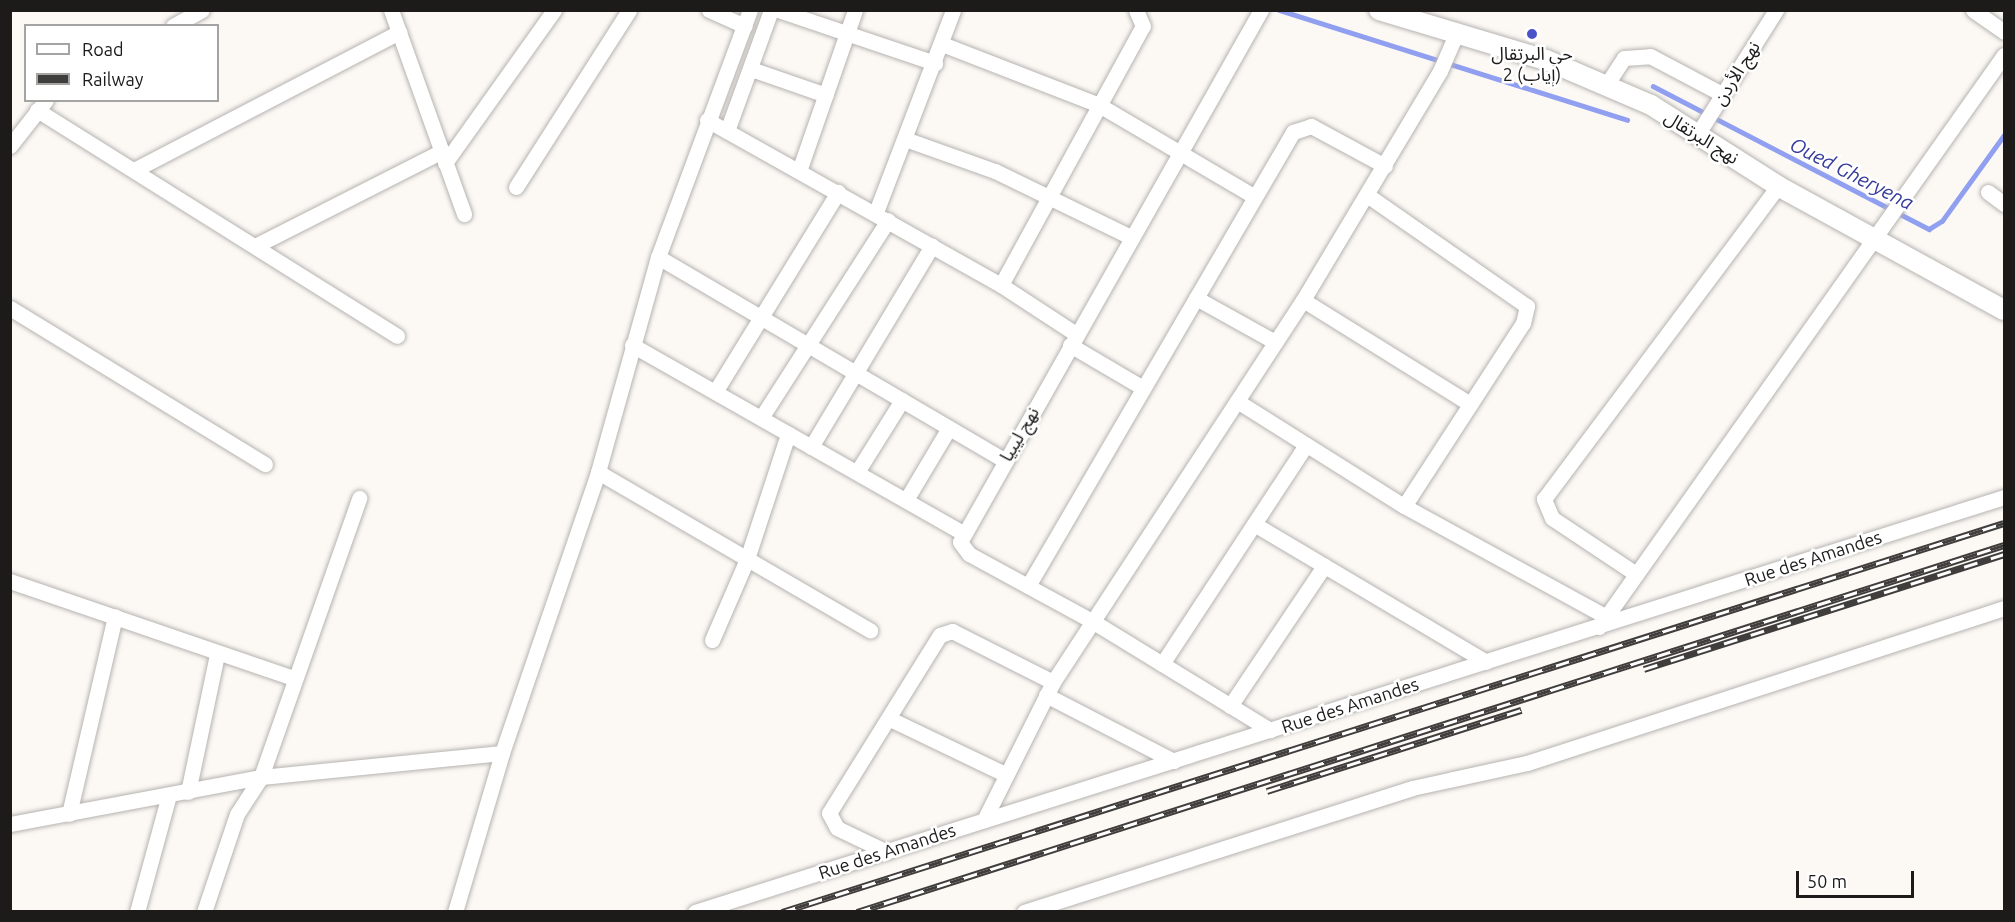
<!DOCTYPE html>
<html>
<head>
<meta charset="utf-8">
<style>
	body { margin:0 }
	#map { position:relative; width:2015px; height:922px; overflow:hidden; background:#fcf9f5; font-family:Ubuntu,"Noto Sans Arabic",sans-serif }
	div>[style] { position:absolute }
	.stream>* { height:4.5px; margin:-2.25px; padding:0 2.25px; transform-origin:2.25px; border-radius:2.25px; background:#909ff0 }
	.roads { filter:drop-shadow(0 0 2px #b6b3b0) drop-shadow(0 0 2px #b6b3b0) }
	.minor>* { height:15px; margin:-7.5px; padding:0 7.5px; transform-origin:7.5px; border-radius:7.5px; background:#fff }
	.tertiary>* { height:20px; margin:-10px; padding:0 10px; transform-origin:10px; border-radius:10px; background:#fff }
	.rail>* { height:7px; margin-top:-3.5px; transform-origin:0; background:repeating-linear-gradient(90deg,#fff 0 14px,#403e3d 0 28px); box-sizing:border-box; border-block:2px solid #403e3d }
	.dots>* { width:16px; height:16px; translate:-50% -50%; box-sizing:border-box; border:3px solid #fff; border-radius:50% }
	span { translate:-50% -50%; white-space:nowrap; text-align:center; line-height:1.15; -webkit-text-stroke:5px #fff; paint-order:stroke }
	.poi-label { font-size:18px; color:#1c1b1a }
	.street-label { font-size:18px; color:#1c1b1a }
	.water-label { font-size:20px; color:#373c9a; font-style:italic }
	.frame { position:absolute; inset:0; border:12px solid #1c1b1a; pointer-events:none }
	.legend { position:absolute; left:24px; top:24px; width:195px; height:78px; box-sizing:border-box; background:#fff; border:2px solid #a4a4a3; margin:0; padding:8px 10px; list-style:none; font-size:18px; color:#1c1b1a }
	.legend li { display:flex; align-items:center; gap:12px; height:30px }
	.legend b { width:30px; border:2px solid #a4a4a3 }
	.scale { position:absolute; left:1796px; top:871px; width:118px; height:27px; box-sizing:border-box; border:3px solid #1c1b1a; border-top:0; padding-left:8px; font-size:18px; line-height:21px; white-space:nowrap; color:#1c1b1a; -webkit-text-stroke:4px #fff; paint-order:stroke }
</style>
</head>
<body>
<div id="map">
	<div class="stream">
		<div style="left:1279px;top:10px;width:365px;rotate:17.5deg"></div>
		<div style="left:1653px;top:86px;width:311px;rotate:27.4deg"></div>
		<div style="left:1929px;top:229px;width:15px;rotate:-32deg"></div>
		<div style="left:1942px;top:221px;width:106px;rotate:-54.2deg"></div>
	</div>
	<div class="roads">
		<div class="minor">
			<div style="left:391px;top:10px;width:217px;rotate:70.3deg"></div>
			<div style="left:709px;top:10px;width:39px;rotate:24deg"></div>
			<div style="left:778px;top:10px;width:166px;rotate:18.7deg"></div>
			<div style="left:1261px;top:10px;width:611px;rotate:119.5deg"></div>
			<div style="left:960px;top:542px;width:15px;rotate:53deg"></div>
			<div style="left:969px;top:554px;width:140px;rotate:28.6deg"></div>
			<div style="left:1092px;top:621px;width:209px;rotate:31.5deg"></div>
			<div style="left:1973px;top:10px;width:38px;rotate:35deg"></div>
			<div style="left:173px;top:26px;width:33px;rotate:-29deg"></div>
			<div style="left:942px;top:44px;width:168px;rotate:21.2deg"></div>
			<div style="left:1099px;top:105px;width:178px;rotate:30.5deg"></div>
			<div style="left:751px;top:69px;width:79px;rotate:19.1deg"></div>
			<div style="left:1607px;top:84px;width:31px;rotate:-57deg"></div>
			<div style="left:1624px;top:58px;width:26px;rotate:-4deg"></div>
			<div style="left:1650px;top:56px;width:81px;rotate:27.8deg"></div>
			<div style="left:37px;top:110px;width:425px;rotate:32.1deg"></div>
			<div style="left:707px;top:120px;width:337px;rotate:29.3deg"></div>
			<div style="left:1001px;top:285px;width:90px;rotate:33.2deg"></div>
			<div style="left:727px;top:131px;width:129px;rotate:-70deg"></div>
			<div style="left:1697px;top:135px;width:148px;rotate:-57.7deg"></div>
			<div style="left:905px;top:139px;width:96px;rotate:19.6deg"></div>
			<div style="left:995px;top:171px;width:151px;rotate:25.9deg"></div>
			<div style="left:10px;top:146px;width:58px;rotate:-52deg"></div>
			<div style="left:445px;top:163px;width:188px;rotate:-54.5deg"></div>
			<div style="left:136px;top:169px;width:297px;rotate:-27.5deg"></div>
			<div style="left:799px;top:171px;width:170px;rotate:-70.8deg"></div>
			<div style="left:516px;top:187px;width:210px;rotate:-57.4deg"></div>
			<div style="left:1988px;top:192px;width:20px;rotate:37deg"></div>
			<div style="left:1367px;top:195px;width:195px;rotate:34.8deg"></div>
			<div style="left:1527px;top:306px;width:17px;rotate:103deg"></div>
			<div style="left:1523px;top:323px;width:218px;rotate:123deg"></div>
			<div style="left:876px;top:212px;width:216px;rotate:-69.1deg"></div>
			<div style="left:255px;top:246px;width:210px;rotate:-26.9deg"></div>
			<div style="left:658px;top:257px;width:401px;rotate:30.4deg"></div>
			<div style="left:1001px;top:285px;width:295px;rotate:-61.3deg"></div>
			<div style="left:1143px;top:26px;width:17px;rotate:-114deg"></div>
			<div style="left:1196px;top:298px;width:90px;rotate:29.1deg"></div>
			<div style="left:1303px;top:300px;width:197px;rotate:31.9deg"></div>
			<div style="left:10px;top:308px;width:299px;rotate:31.5deg"></div>
			<div style="left:632px;top:345px;width:381px;rotate:29.6deg"></div>
			<div style="left:1070px;top:345px;width:85px;rotate:30.5deg"></div>
			<div style="left:715px;top:392px;width:235px;rotate:-58.4deg"></div>
			<div style="left:1237px;top:401px;width:197px;rotate:32.2deg"></div>
			<div style="left:1404px;top:506px;width:229px;rotate:28.7deg"></div>
			<div style="left:761px;top:418px;width:235px;rotate:-57.3deg"></div>
			<div style="left:811px;top:447px;width:235px;rotate:-59deg"></div>
			<div style="left:598px;top:472px;width:315px;rotate:30.2deg"></div>
			<div style="left:857px;top:472px;width:85px;rotate:-58deg"></div>
			<div style="left:906px;top:500px;width:84px;rotate:-59.2deg"></div>
			<div style="left:1254px;top:524px;width:270px;rotate:30.7deg"></div>
			<div style="left:1633px;top:572px;width:97px;rotate:-146.3deg"></div>
			<div style="left:1552px;top:518px;width:21px;rotate:-113deg"></div>
			<div style="left:1544px;top:499px;width:391px;rotate:-53.2deg"></div>
			<div style="left:10px;top:581px;width:300px;rotate:18.9deg"></div>
			<div style="left:1028px;top:586px;width:526px;rotate:-59.73deg"></div>
			<div style="left:1293px;top:132px;width:19px;rotate:-18deg"></div>
			<div style="left:1311px;top:126px;width:84px;rotate:28.4deg"></div>
			<div style="left:1599px;top:627px;width:701px;rotate:-54.7deg"></div>
			<div style="left:712px;top:640px;width:88px;rotate:-66.6deg"></div>
			<div style="left:747px;top:559px;width:132px;rotate:-71.8deg"></div>
			<div style="left:1162px;top:664px;width:262px;rotate:-56.7deg"></div>
			<div style="left:1046px;top:695px;width:144px;rotate:27.3deg"></div>
			<div style="left:1230px;top:706px;width:169px;rotate:-56.1deg"></div>
			<div style="left:890px;top:719px;width:127px;rotate:25.6deg"></div>
			<div style="left:188px;top:792px;width:141px;rotate:-78.1deg"></div>
			<div style="left:69px;top:814px;width:203px;rotate:-76.9deg"></div>
			<div style="left:984px;top:820px;width:154px;rotate:-63.4deg"></div>
			<div style="left:1053px;top:682px;width:457px;rotate:-56.8deg"></div>
			<div style="left:1303px;top:300px;width:267px;rotate:-59.1deg"></div>
			<div style="left:1440px;top:71px;width:43px;rotate:-66.4deg"></div>
			<div style="left:10px;top:824px;width:255px;rotate:-10.6deg"></div>
			<div style="left:261px;top:777px;width:242px;rotate:-5.7deg"></div>
			<div style="left:887px;top:852px;width:55px;rotate:-154.4deg"></div>
			<div style="left:837px;top:828px;width:17px;rotate:-118deg"></div>
			<div style="left:829px;top:813px;width:210px;rotate:-58.1deg"></div>
			<div style="left:940px;top:635px;width:13px;rotate:-18deg"></div>
			<div style="left:952px;top:631px;width:113px;rotate:26.8deg"></div>
			<div style="left:137px;top:912px;width:121px;rotate:-74.7deg"></div>
			<div style="left:204px;top:912px;width:103px;rotate:-71.4deg"></div>
			<div style="left:237px;top:814px;width:44px;rotate:-57deg"></div>
			<div style="left:261px;top:777px;width:296px;rotate:-70.6deg"></div>
			<div style="left:455px;top:912px;width:166px;rotate:-73.5deg"></div>
			<div style="left:502px;top:753px;width:297px;rotate:-71.1deg"></div>
			<div style="left:598px;top:472px;width:223px;rotate:-74.4deg"></div>
			<div style="left:658px;top:257px;width:264px;rotate:-69.6deg"></div>
			<div style="left:695px;top:912px;width:1373px;rotate:-17.59deg"></div>
			<div style="left:1024px;top:912px;width:407px;rotate:-17.7deg"></div>
			<div style="left:1412px;top:788px;width:118px;rotate:-12.3deg"></div>
			<div style="left:1527px;top:763px;width:502px;rotate:-18deg"></div>
		</div>
		<div class="tertiary">
			<div style="left:1379px;top:10px;width:174px;rotate:16.7deg"></div>
			<div style="left:1546px;top:60px;width:114px;rotate:23.2deg"></div>
			<div style="left:1651px;top:105px;width:151px;rotate:32.5deg"></div>
			<div style="left:1778px;top:186px;width:258px;rotate:28.8deg"></div>
		</div>
	</div>
	<div class="rail">
		<div style="left:1644px;top:669px;width:378px;rotate:-17.7deg"></div>
		<div style="left:1267px;top:791px;width:267px;rotate:-17.7deg"></div>
		<div style="left:782px;top:912px;width:1282px;rotate:-17.66deg"></div>
		<div style="left:857px;top:912px;width:1204px;rotate:-17.74deg"></div>
	</div>
	<div class="dots">
		<div style="left:1532px;top:34px;background:#4b53c8"></div>
	</div>
	<div class="poi-label">
		<span style="left:1532px;top:64px">حي البرتقال<br>2 (إياب)</span>
	</div>
	<div class="street-label">
		<span style="left:1736px;top:73px;rotate:-58deg">نهج الأردن</span>
		<span style="left:1702px;top:137px;rotate:32deg">نهج البرتقال</span>
		<span style="left:1019px;top:434px;rotate:-60deg">نهج ليبيا</span>
		<span style="left:1813px;top:558px;rotate:-18deg">Rue des Amandes</span>
		<span style="left:1350px;top:705px;rotate:-18deg">Rue des Amandes</span>
		<span style="left:887px;top:851px;rotate:-18deg">Rue des Amandes</span>
	</div>
	<div class="water-label">
		<span style="left:1852px;top:173px;rotate:27deg">Oued Gheryena</span>
	</div>
	<div class="frame"></div>
	<ul class="legend">
	<li><b style="height:8px;background:#fff"></b>Road</li>
	<li><b style="height:8px;background:#403e3d"></b>Railway</li>
	</ul>
	<div class="scale">50 m</div>
</div>
</body>
</html>
